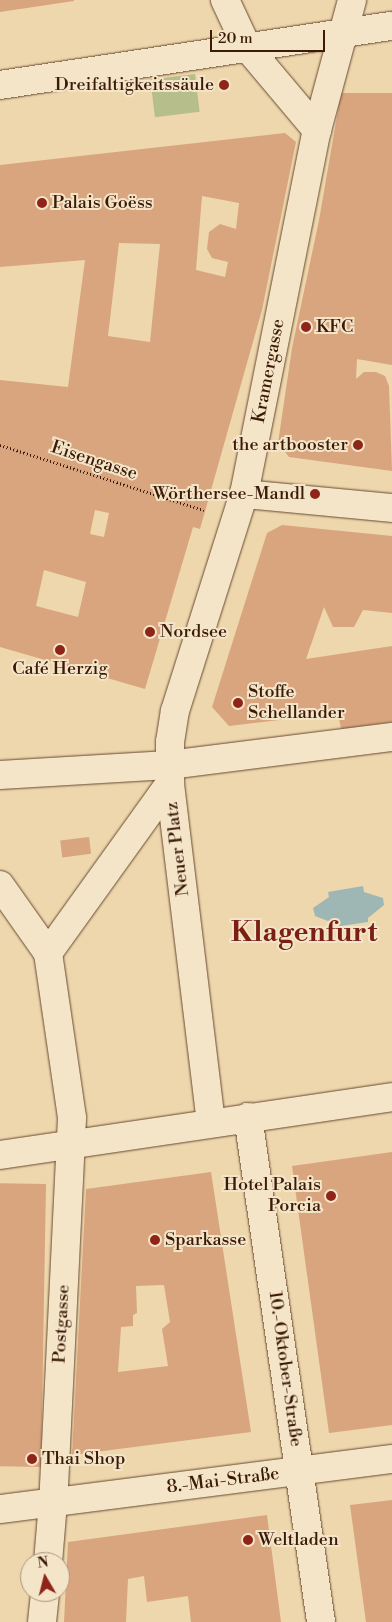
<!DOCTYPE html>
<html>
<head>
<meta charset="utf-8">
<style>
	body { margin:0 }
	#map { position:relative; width:392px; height:1622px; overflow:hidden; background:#eed7ac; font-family:"Libre Bodoni",serif }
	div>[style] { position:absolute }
	.green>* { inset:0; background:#b6bf8b; transform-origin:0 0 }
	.water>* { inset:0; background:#9eb7b4 }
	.building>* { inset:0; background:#d8a57f; transform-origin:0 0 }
	.path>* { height:3px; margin-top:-1.5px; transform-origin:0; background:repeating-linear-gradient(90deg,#3b1a08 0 1px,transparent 0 3.5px) }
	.roads { filter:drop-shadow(0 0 1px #684931) drop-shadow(0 0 1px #684931) }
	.pedestrian>* { height:28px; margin:-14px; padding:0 14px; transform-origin:14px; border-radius:14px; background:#f4e5c9 }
	.minor>* { height:28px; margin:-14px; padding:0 14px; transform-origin:14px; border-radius:14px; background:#f4e5c9 }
	.dots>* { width:14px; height:14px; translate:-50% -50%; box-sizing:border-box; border:2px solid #f4e5c9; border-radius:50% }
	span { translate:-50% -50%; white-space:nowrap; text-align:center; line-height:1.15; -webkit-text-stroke:4px #f4e5c9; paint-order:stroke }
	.poi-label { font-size:18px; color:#3b1a08 }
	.right { translate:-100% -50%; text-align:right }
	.left { translate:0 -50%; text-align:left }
	.street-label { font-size:18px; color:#3b1a08 }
	.town-label { font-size:28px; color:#7a1f14; font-weight:700 }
	.north { position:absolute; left:20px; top:1552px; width:50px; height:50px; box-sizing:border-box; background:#f4e5c9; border:1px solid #aa947c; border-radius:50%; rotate:352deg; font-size:14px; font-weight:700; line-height:20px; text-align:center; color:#3b1a08 }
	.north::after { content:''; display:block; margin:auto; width:18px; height:22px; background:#8f2418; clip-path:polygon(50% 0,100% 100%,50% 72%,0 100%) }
	.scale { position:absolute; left:210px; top:30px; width:115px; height:22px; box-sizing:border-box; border:2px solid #3b1a08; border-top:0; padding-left:6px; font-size:15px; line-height:18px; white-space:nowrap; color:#3b1a08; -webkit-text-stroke:4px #f4e5c9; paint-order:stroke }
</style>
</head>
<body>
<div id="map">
	<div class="green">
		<div style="left:195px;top:74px;width:38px;height:45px;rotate:83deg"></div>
	</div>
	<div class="water">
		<div style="clip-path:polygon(363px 886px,364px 892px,383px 898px,384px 905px,368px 918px,368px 922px,334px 927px,333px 923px,315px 916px,313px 908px,329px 897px,328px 892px)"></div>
	</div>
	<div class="building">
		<div style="clip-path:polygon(0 0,74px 0,74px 1px,0 12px)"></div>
		<div style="clip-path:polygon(341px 93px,392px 93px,392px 365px,357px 359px,356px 379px,364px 372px,376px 372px,385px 376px,389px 386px,392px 471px,289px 457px,278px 443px,292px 348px,319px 220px)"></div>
		<div style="clip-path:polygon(evenodd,285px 133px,296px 142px,262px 310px,200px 529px,193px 527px,145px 689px,0 647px,0 380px,68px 387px,85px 260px,0 267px,0 165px,285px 133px,202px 196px,239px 203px,236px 229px,220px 224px,209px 232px,207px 249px,212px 258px,228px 262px,225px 277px,196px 270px,202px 196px,285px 133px,119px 243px,160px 244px,150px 342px,108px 336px,119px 243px,285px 133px,95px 510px,109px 513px,104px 537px,90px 534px,95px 510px,285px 133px,44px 570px,86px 582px,78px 617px,36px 606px,44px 570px)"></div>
		<div style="clip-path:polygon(282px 525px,392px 536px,392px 613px,363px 610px,354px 627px,333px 627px,324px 607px,306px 659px,392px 646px,392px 722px,341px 729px,338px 713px,229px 726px,212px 707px,267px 533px)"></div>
		<div style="left:89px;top:837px;width:17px;height:29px;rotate:83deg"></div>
		<div style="clip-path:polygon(392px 1152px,392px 1425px,329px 1433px,292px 1166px)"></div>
		<div style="clip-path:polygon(evenodd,211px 1172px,251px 1432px,72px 1455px,86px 1189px,211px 1172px,164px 1285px,170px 1322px,162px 1329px,168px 1366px,118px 1372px,121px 1327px,133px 1326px,133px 1315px,137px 1313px,136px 1286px,164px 1285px)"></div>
		<div style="left:46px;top:1184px;width:283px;height:47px;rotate:91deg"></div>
		<div style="clip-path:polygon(392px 1500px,392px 1622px,366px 1622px,350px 1505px)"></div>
		<div style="clip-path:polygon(267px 1515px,281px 1622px,191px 1622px,188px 1596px,147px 1602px,144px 1576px,128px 1579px,126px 1622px,64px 1622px,68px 1542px)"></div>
	</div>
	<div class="path">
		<div style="left:0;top:445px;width:214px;rotate:17.7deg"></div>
	</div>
	<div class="roads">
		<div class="pedestrian">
			<div style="left:225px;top:0;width:52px;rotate:64.9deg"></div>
			<div style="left:247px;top:47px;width:109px;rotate:49.9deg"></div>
			<div style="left:0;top:85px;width:396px;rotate:-8.6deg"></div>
			<div style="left:244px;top:494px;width:149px;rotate:5.4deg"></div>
			<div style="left:0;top:885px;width:83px;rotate:54.8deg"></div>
			<div style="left:48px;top:953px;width:167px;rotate:81.7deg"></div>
			<div style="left:72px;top:1118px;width:385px;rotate:92.8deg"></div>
			<div style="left:48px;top:953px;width:209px;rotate:-54.3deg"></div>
			<div style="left:211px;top:1123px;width:342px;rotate:-96.9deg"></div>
			<div style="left:170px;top:783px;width:41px;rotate:-90deg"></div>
			<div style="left:170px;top:742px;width:31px;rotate:-81deg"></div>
			<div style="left:175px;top:711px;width:228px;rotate:-72.4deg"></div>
			<div style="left:244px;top:494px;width:371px;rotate:-78.7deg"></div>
			<div style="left:317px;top:130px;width:135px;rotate:-74.9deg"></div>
		</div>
		<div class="minor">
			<div style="left:0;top:775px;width:169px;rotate:-3.4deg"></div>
			<div style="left:169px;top:765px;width:225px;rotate:-7.2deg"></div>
			<div style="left:248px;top:1117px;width:510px;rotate:81.77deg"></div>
			<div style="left:0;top:1155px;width:396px;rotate:-8.4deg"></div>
			<div style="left:0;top:1509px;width:395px;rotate:-7.3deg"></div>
			<div style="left:48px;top:1562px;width:59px;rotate:-85.2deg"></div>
			<div style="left:42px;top:1622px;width:30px;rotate:-84deg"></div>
		</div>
	</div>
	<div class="dots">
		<div style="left:224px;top:85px;background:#8f2418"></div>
		<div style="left:42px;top:203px;background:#8f2418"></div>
		<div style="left:306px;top:327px;background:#8f2418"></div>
		<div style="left:358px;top:445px;background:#8f2418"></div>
		<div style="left:315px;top:494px;background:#8f2418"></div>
		<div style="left:150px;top:632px;background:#8f2418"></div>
		<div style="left:60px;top:650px;background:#8f2418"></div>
		<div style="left:238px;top:703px;background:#8f2418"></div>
		<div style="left:331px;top:1196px;background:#8f2418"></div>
		<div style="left:155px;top:1240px;background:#8f2418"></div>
		<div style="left:32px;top:1459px;background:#8f2418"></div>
		<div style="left:248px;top:1540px;background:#8f2418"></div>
	</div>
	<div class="poi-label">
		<span class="right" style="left:214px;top:85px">Dreifaltigkeitssäule</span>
		<span class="left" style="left:52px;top:203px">Palais Goëss</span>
		<span class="left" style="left:316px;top:327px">KFC</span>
		<span class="right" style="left:348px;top:445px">the artbooster</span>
		<span class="right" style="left:305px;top:494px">Wörthersee-Mandl</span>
		<span class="left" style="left:160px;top:632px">Nordsee</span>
		<span style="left:60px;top:669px">Café Herzig</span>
		<span class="left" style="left:248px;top:703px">Stoffe<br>Schellander</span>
		<span class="right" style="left:321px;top:1196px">Hotel Palais<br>Porcia</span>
		<span class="left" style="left:165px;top:1240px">Sparkasse</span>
		<span class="left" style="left:42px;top:1459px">Thai Shop</span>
		<span class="left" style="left:258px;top:1540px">Weltladen</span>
	</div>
	<div class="street-label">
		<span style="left:269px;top:371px;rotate:-79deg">Kramergasse</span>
		<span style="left:94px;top:461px;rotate:18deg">Eisengasse</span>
		<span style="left:178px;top:849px;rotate:-97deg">Neuer Platz</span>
		<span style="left:62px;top:1324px;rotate:-87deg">Postgasse</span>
		<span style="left:285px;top:1369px;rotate:82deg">10.-Oktober-Straße</span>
		<span style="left:223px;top:1481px;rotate:-7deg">8.-Mai-Straße</span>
	</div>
	<div class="town-label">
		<span style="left:304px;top:933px">Klagenfurt</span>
	</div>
	<div class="north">N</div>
	<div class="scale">20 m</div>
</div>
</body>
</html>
